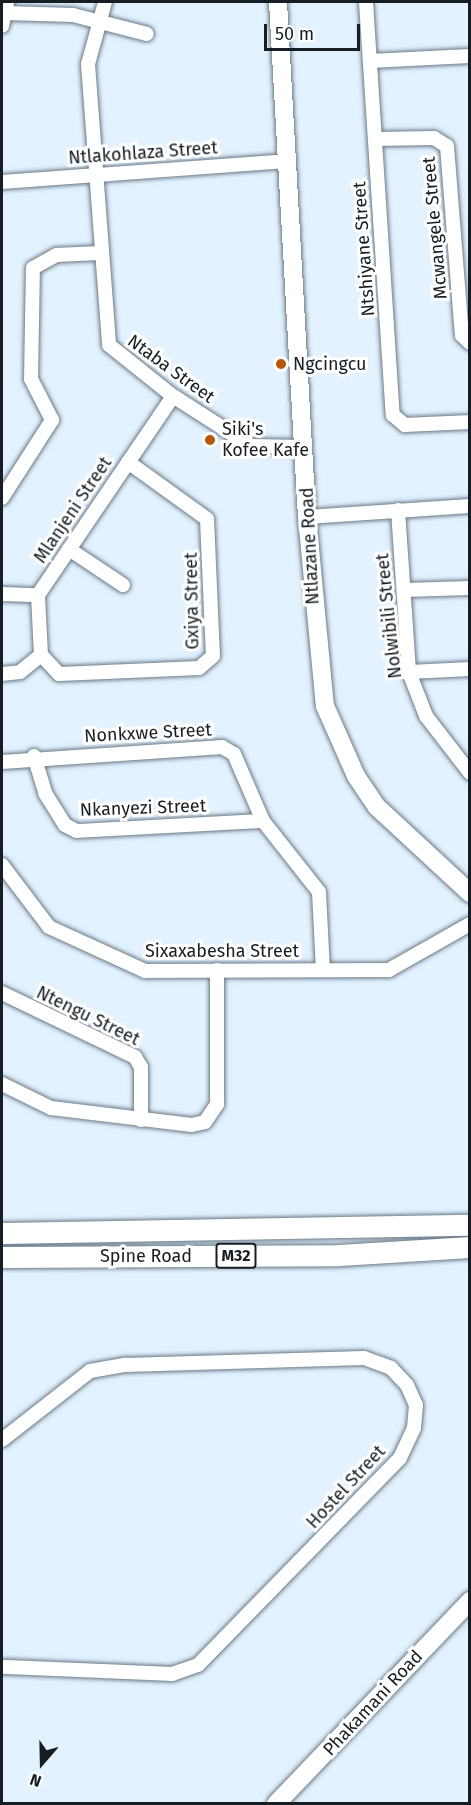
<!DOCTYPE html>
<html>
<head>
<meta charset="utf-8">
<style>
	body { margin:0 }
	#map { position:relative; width:471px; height:1805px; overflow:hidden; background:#e3f2fe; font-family:"Fira Sans",sans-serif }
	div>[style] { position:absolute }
	.roads { filter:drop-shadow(0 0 2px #697a87) drop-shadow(0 0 2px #697a87) }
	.street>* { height:14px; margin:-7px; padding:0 7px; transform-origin:7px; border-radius:7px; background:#fff }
	.secondary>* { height:18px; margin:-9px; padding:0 9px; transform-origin:9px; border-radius:9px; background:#fff }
	.primary>* { height:21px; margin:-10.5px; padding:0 10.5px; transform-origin:10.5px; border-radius:10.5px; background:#fff }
	.dots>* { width:16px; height:16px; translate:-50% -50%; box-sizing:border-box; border:3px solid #fff; border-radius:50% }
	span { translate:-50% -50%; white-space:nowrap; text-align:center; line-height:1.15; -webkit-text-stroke:6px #fff; paint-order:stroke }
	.shield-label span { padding:2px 4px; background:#fff; border:2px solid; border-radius:4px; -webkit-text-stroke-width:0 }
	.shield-label { font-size:16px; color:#171e23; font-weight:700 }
	.street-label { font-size:18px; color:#171e23 }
	.poi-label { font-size:18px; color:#171e23 }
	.left { translate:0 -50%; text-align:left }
	.frame { position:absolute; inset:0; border:3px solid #171e23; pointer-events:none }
	.north { position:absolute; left:12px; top:1733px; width:60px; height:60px; -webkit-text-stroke:4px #fff; paint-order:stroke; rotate:200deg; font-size:16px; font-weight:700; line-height:24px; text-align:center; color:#171e23 }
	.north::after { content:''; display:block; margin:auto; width:21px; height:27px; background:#171e23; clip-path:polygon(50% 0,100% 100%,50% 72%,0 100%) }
	.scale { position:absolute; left:264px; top:24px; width:96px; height:27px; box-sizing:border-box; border:3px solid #171e23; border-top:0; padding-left:8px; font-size:18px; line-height:21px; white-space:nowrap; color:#171e23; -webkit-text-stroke:4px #fff; paint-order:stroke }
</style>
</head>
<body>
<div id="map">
	<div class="roads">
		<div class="street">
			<div style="left:105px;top:2px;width:64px;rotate:105.3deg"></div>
			<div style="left:88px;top:64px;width:282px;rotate:85.7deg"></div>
			<div style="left:109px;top:345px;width:82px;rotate:38.6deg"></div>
			<div style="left:173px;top:396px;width:93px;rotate:32.7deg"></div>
			<div style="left:251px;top:446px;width:53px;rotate:1.1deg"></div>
			<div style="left:366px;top:2px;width:414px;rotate:86.3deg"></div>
			<div style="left:393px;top:415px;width:16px;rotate:40deg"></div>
			<div style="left:405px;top:425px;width:65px;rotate:-2.6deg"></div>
			<div style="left:5px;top:13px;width:68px;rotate:1.7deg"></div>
			<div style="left:73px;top:15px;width:76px;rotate:14.4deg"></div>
			<div style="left:2px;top:26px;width:25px;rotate:-78deg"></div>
			<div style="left:370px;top:61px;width:100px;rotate:-2.9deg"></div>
			<div style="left:375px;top:139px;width:59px;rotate:-1deg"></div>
			<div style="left:434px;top:138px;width:15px;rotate:32deg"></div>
			<div style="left:447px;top:146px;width:190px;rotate:85.5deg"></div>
			<div style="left:462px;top:335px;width:11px;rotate:45deg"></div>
			<div style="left:2px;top:182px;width:285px;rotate:-4.2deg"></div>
			<div style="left:128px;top:462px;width:97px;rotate:35.8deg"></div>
			<div style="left:207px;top:519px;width:137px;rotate:87.5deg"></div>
			<div style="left:213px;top:656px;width:18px;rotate:139deg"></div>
			<div style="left:199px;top:668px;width:140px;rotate:177.5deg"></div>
			<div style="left:59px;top:674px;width:26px;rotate:-133deg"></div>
			<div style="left:41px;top:655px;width:60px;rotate:-92.9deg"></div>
			<div style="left:38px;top:595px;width:240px;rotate:-55.8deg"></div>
			<div style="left:2px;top:498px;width:93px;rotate:-57.3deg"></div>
			<div style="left:52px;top:420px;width:46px;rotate:-117.1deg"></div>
			<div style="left:31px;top:379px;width:111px;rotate:-89deg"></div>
			<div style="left:33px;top:268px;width:26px;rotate:-29deg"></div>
			<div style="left:56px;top:255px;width:44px;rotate:-2.6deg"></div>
			<div style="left:398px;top:510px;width:162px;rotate:86.1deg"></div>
			<div style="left:409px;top:672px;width:47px;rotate:68.9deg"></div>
			<div style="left:426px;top:716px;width:72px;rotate:52.3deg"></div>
			<div style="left:307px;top:517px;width:163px;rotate:-3.9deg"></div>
			<div style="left:69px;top:549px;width:65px;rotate:33.7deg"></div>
			<div style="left:404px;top:590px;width:66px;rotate:-1.7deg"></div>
			<div style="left:2px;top:594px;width:36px;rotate:2deg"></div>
			<div style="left:409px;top:672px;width:61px;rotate:-2.8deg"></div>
			<div style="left:2px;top:674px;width:18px;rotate:-6deg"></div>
			<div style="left:20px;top:672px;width:27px;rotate:-39deg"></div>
			<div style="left:34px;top:756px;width:39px;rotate:73deg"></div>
			<div style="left:45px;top:793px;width:38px;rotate:58deg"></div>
			<div style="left:65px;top:825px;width:13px;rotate:27deg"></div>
			<div style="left:77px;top:831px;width:186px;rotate:-3.1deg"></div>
			<div style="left:2px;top:762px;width:221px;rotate:-3.9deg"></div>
			<div style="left:222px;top:747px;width:14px;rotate:30deg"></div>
			<div style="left:234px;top:754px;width:73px;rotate:66.6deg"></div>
			<div style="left:263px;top:821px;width:90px;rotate:51.7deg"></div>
			<div style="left:319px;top:892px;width:78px;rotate:87.1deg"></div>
			<div style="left:2px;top:865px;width:78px;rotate:52.8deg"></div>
			<div style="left:49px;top:927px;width:106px;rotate:24.6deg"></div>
			<div style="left:145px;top:971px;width:244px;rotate:-0.2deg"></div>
			<div style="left:389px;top:970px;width:93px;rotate:-29.6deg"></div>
			<div style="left:2px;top:993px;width:148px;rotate:25.7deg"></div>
			<div style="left:135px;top:1057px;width:12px;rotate:59deg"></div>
			<div style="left:141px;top:1067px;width:53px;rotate:90deg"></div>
			<div style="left:2px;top:1084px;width:55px;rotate:26.1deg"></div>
			<div style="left:51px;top:1108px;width:142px;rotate:6.9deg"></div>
			<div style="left:192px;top:1125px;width:13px;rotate:-13deg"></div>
			<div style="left:205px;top:1122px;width:22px;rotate:-56deg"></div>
			<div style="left:217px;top:1104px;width:134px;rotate:-90deg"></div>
			<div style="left:2px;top:1440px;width:112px;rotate:-38.1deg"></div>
			<div style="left:90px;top:1371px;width:36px;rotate:-10deg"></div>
			<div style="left:125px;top:1365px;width:239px;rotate:-1.7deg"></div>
			<div style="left:364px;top:1358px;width:29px;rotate:20deg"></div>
			<div style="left:391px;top:1368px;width:23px;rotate:47deg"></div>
			<div style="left:407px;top:1385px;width:22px;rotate:66deg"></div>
			<div style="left:416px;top:1405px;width:23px;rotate:95deg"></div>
			<div style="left:414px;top:1428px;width:33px;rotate:115deg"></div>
			<div style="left:400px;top:1458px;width:289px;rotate:134.3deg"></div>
			<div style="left:198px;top:1665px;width:28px;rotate:161deg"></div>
			<div style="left:172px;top:1674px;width:170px;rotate:-177.6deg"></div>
		</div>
		<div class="secondary">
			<div style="left:278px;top:2px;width:516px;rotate:86.78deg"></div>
			<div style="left:307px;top:517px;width:190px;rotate:84.6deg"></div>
			<div style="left:325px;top:706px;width:77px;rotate:66.1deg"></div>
			<div style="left:356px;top:776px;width:37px;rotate:56deg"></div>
			<div style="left:377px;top:807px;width:127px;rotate:42.8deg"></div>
			<div style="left:276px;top:1804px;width:281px;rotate:-46.3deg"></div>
		</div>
		<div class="primary">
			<div style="left:2px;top:1233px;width:468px;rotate:-1deg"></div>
			<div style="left:2px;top:1257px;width:337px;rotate:-0.3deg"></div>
			<div style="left:339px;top:1255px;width:131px;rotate:-3.5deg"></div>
		</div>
	</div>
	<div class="dots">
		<div style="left:281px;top:364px;background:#b65809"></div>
		<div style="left:210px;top:440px;background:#b65809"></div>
	</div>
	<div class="shield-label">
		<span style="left:236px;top:1256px">M32</span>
	</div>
	<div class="street-label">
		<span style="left:143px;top:153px;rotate:-4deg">Ntlakohlaza Street</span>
		<span style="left:435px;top:228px;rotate:-95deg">Mcwangele Street</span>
		<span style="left:364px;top:249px;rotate:-94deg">Ntshiyane Street</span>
		<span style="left:171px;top:369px;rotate:36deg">Ntaba Street</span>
		<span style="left:73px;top:510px;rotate:-56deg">Mlanjeni Street</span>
		<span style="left:310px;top:546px;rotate:-93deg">Ntlazane Road</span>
		<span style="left:192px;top:601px;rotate:-91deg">Gxiya Street</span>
		<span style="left:389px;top:616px;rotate:-96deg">Nolwibili Street</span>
		<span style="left:148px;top:733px;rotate:-3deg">Nonkxwe Street</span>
		<span style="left:143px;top:808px;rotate:-2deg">Nkanyezi Street</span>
		<span style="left:222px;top:951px">Sixaxabesha Street</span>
		<span style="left:88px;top:1016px;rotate:26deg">Ntengu Street</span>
		<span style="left:146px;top:1256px">Spine Road</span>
		<span style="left:346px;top:1487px;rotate:-47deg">Hostel Street</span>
		<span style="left:373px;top:1703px;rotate:-47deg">Phakamani Road</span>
	</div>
	<div class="poi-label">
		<span class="left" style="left:293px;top:364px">Ngcingcu</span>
		<span class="left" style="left:222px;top:440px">Siki's<br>Kofee Kafe</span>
	</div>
	<div class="frame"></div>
	<div class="north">N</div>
	<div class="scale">50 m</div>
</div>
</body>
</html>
